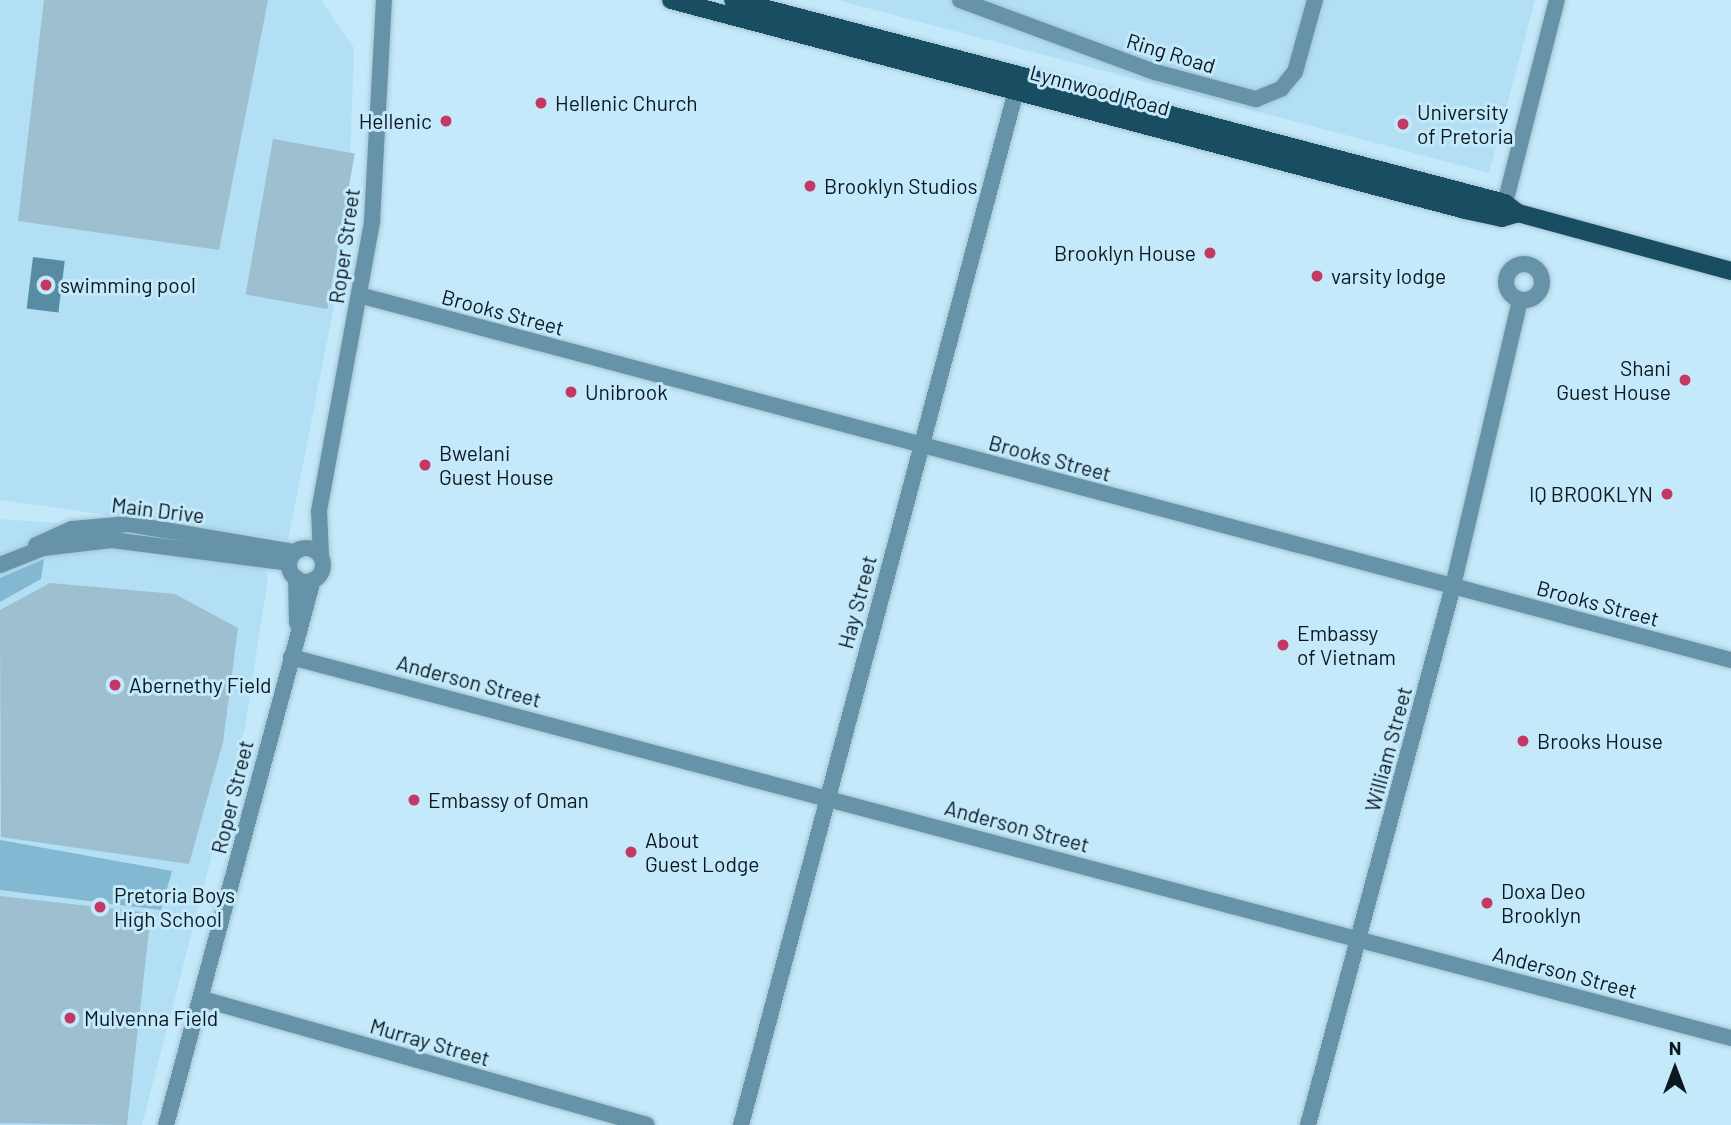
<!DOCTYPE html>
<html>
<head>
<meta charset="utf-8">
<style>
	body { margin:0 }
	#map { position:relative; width:1731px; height:1125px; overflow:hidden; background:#c4e9fa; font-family:Barlow,sans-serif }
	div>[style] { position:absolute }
	.built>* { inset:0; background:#b2dff4 }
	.green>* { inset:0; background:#9dbfcf; transform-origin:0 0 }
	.forest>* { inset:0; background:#82b8d1 }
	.water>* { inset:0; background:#578ca4; transform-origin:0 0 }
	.roads { filter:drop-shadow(0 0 2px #a3c3d2) drop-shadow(0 0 2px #a3c3d2) }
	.street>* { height:16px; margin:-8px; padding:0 8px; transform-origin:8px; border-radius:8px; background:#6793a8 }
	.street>.ring { margin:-8px; padding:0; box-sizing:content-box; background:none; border:16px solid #6793a8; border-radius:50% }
	.primary>* { height:18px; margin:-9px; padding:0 9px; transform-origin:9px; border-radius:9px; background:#184d62 }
	.dots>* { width:19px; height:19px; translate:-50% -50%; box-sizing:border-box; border:4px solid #c4e9fa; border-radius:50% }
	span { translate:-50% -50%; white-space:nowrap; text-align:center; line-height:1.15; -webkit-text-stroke:6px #c4e9fa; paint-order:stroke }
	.street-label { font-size:21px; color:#0b181e }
	.poi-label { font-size:21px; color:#0b181e }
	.left { translate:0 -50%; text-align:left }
	.right { translate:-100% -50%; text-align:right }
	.north { position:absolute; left:1640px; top:1034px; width:70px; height:70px; -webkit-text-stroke:5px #c4e9fa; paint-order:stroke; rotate:0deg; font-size:19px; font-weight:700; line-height:28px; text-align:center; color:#0b181e }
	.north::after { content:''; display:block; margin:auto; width:24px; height:32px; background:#0b181e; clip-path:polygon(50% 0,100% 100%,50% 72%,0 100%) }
</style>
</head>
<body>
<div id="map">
	<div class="built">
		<div style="clip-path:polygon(0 0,321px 0,354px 48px,347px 240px,288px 540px,0 500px)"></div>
		<div style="clip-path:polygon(837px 0,1535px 0,1489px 173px)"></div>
		<div style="clip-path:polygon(0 519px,140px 529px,137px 554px,264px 564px,268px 578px,245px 727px,142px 1125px,0 1125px)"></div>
	</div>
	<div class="green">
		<div style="clip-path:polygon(44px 0,268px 0,219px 250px,18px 221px)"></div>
		<div style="left:273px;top:139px;width:83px;height:158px;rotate:10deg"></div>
		<div style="clip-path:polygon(50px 583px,175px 594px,238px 628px,223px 742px,189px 864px,1px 837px,0 610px)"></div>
		<div style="clip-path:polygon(0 896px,151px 913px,127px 1125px,0 1123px)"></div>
	</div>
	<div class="forest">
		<div style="clip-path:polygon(44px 559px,41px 579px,0 602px,0 578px)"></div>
		<div style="clip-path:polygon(0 840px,172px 871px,161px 910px,0 890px)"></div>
	</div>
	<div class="water">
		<div style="left:33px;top:257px;width:32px;height:52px;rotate:7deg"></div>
	</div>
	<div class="roads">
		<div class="street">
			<div style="left:960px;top:0;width:208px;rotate:20.3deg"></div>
			<div style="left:1155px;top:72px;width:105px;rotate:15deg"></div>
			<div style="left:1256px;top:99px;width:27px;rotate:-22deg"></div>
			<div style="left:1281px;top:89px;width:22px;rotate:-51deg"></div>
			<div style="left:1295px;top:72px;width:75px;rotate:-74.5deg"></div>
			<div style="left:1502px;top:215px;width:222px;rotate:-75.7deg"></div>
			<div class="ring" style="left:1506px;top:264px;width:20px;height:20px"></div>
			<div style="left:359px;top:295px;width:1420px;rotate:14.9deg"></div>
			<div style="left:36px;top:545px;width:39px;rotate:-24deg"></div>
			<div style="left:72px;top:529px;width:57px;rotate:-5deg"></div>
			<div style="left:129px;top:524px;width:168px;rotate:9.6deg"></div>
			<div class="ring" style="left:289px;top:548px;width:18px;height:18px"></div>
			<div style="left:321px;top:556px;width:45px;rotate:-92.5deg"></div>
			<div style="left:319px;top:511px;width:295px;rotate:-79.6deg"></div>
			<div style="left:372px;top:221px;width:221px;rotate:-86.9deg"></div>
			<div style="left:0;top:565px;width:46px;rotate:-21.6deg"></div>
			<div style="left:43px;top:548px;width:69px;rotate:-6.6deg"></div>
			<div style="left:112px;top:540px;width:178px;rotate:7.4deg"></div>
			<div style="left:296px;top:578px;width:45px;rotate:88.7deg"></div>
			<div style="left:291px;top:657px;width:1490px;rotate:14.82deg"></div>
			<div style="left:202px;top:999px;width:462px;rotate:15.8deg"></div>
			<div style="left:166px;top:1125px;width:564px;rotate:-74.91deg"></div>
			<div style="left:741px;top:1125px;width:1070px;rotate:-75.11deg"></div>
			<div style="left:1308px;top:1125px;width:558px;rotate:-74.94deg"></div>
			<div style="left:1453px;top:586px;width:294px;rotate:-76.8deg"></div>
		</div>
		<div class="primary">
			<div style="left:671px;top:0;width:821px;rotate:14.81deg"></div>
			<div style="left:1465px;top:210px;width:38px;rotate:12deg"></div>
			<div style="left:1502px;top:218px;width:17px;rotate:-17deg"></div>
			<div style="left:733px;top:0;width:798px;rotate:14.73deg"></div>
			<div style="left:1505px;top:203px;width:16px;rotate:38deg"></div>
			<div style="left:1518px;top:213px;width:221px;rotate:15.2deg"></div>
		</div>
	</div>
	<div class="dots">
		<div style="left:541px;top:103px;background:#c63864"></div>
		<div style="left:446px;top:121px;background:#c63864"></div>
		<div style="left:1403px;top:124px;background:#c63864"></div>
		<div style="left:810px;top:186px;background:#c63864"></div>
		<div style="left:1210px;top:253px;background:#c63864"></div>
		<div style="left:1317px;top:276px;background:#c63864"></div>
		<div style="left:46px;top:285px;background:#c63864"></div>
		<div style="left:1685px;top:380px;background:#c63864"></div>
		<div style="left:571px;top:392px;background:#c63864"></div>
		<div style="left:425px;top:465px;background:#c63864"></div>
		<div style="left:1667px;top:494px;background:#c63864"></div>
		<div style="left:1283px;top:645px;background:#c63864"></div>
		<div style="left:115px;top:685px;background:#c63864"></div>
		<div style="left:1523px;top:741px;background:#c63864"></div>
		<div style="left:414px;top:800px;background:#c63864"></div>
		<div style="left:631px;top:852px;background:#c63864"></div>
		<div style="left:1487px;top:903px;background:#c63864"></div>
		<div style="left:100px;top:907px;background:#c63864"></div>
		<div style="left:70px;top:1018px;background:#c63864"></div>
	</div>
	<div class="street-label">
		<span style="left:1171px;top:53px;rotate:17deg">Ring Road</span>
		<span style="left:1100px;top:90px;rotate:15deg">Lynnwood Road</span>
		<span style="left:344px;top:246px;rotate:-82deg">Roper Street</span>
		<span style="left:503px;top:312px;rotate:15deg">Brooks Street</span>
		<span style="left:1050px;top:458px;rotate:15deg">Brooks Street</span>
		<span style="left:158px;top:510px;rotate:7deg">Main Drive</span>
		<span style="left:857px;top:602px;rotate:-75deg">Hay Street</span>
		<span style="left:1598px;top:603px;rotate:15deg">Brooks Street</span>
		<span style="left:469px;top:681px;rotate:15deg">Anderson Street</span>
		<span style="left:1388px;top:749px;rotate:-75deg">William Street</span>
		<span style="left:232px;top:797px;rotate:-76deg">Roper Street</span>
		<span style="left:1017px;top:826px;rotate:15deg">Anderson Street</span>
		<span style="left:1565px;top:972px;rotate:15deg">Anderson Street</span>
		<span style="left:430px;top:1042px;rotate:16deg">Murray Street</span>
	</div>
	<div class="poi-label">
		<span class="left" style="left:555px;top:103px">Hellenic Church</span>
		<span class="left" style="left:1417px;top:124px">University<br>of Pretoria</span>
		<span class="right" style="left:432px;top:121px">Hellenic</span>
		<span class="left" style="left:824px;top:186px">Brooklyn Studios</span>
		<span class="right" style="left:1196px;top:253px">Brooklyn House</span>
		<span class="left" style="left:1331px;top:276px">varsity lodge</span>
		<span class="left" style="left:60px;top:285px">swimming pool</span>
		<span class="right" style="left:1671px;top:380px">Shani<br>Guest House</span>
		<span class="left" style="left:585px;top:392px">Unibrook</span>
		<span class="left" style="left:439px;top:465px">Bwelani<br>Guest House</span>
		<span class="right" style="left:1653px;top:494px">IQ BROOKLYN</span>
		<span class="left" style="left:1297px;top:645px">Embassy<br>of Vietnam</span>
		<span class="left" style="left:129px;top:685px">Abernethy Field</span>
		<span class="left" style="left:1537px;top:741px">Brooks House</span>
		<span class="left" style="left:428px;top:800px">Embassy of Oman</span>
		<span class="left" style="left:645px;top:852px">About<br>Guest Lodge</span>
		<span class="left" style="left:1501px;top:903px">Doxa Deo<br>Brooklyn</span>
		<span class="left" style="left:114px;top:907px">Pretoria Boys<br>High School</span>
		<span class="left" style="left:84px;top:1018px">Mulvenna Field</span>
	</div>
	<div class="north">N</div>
</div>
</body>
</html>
